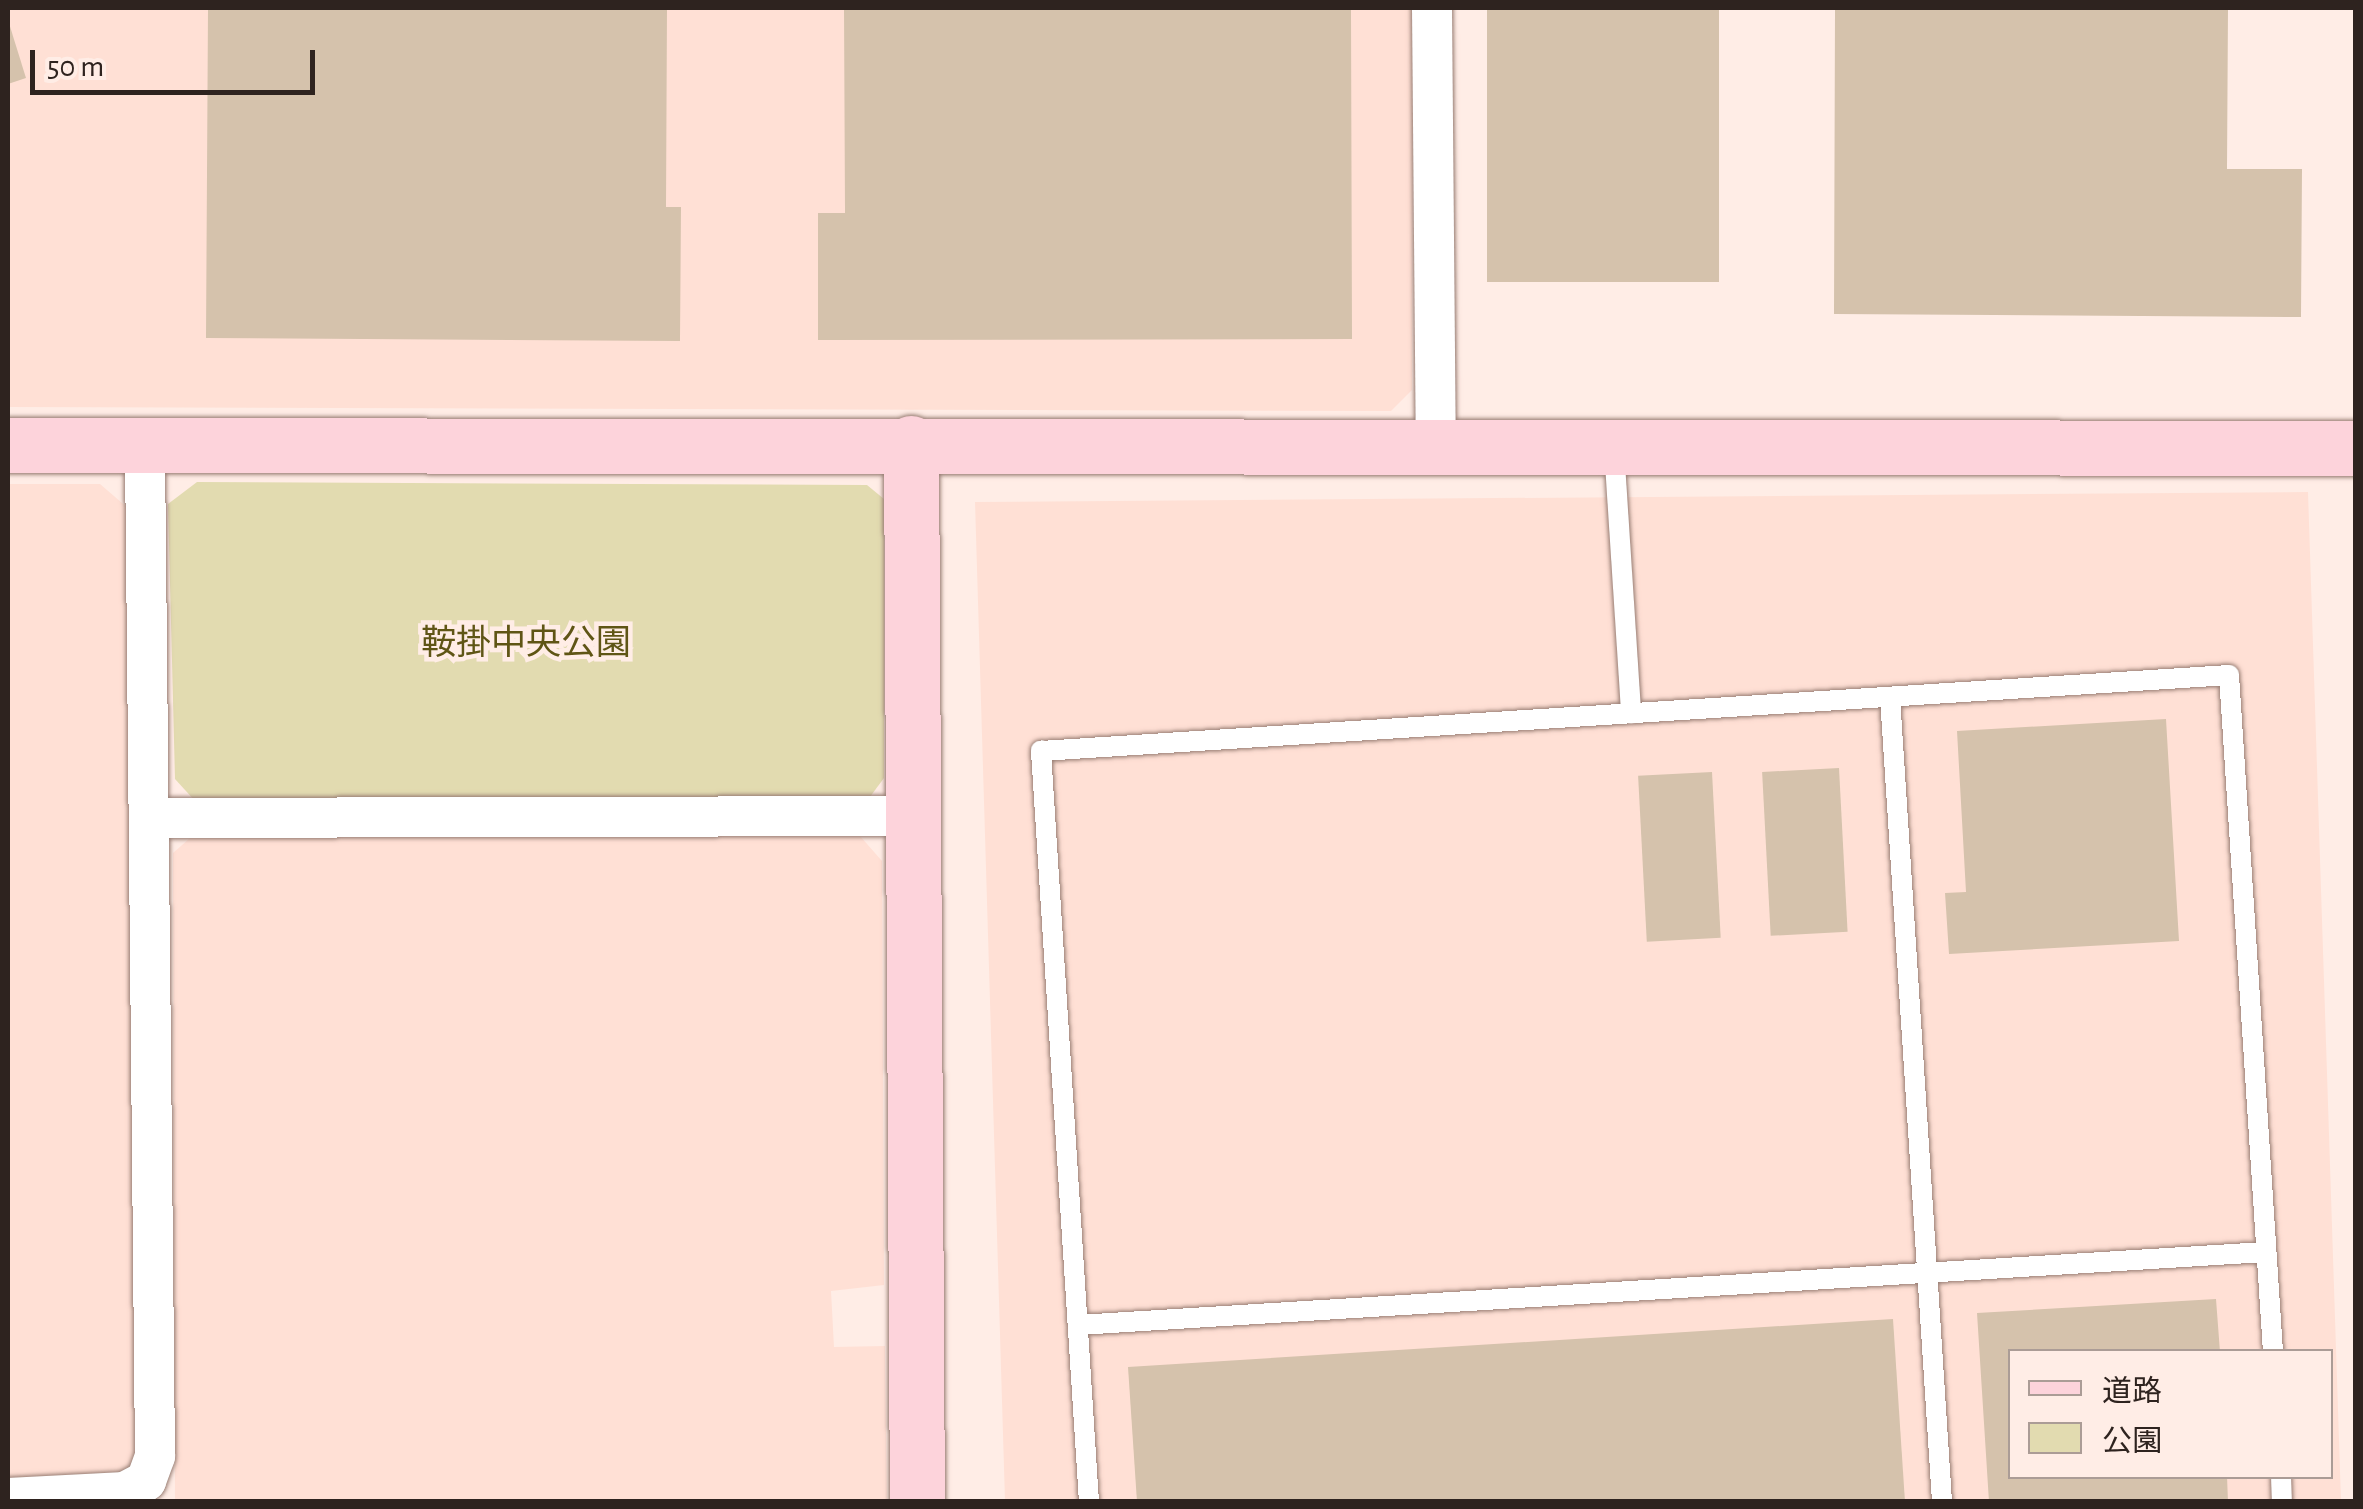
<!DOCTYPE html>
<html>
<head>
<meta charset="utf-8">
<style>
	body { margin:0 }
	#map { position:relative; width:2363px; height:1509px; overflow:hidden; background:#ffede6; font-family:"Alegreya Sans","Noto Sans JP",sans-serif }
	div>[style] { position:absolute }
	.built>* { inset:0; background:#ffe0d5 }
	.green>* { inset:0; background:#e2dbb0 }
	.building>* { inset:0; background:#d5c2ac; transform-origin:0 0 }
	.roads { filter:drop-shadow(0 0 2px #987d73) drop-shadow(0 0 2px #987d73) }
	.lane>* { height:20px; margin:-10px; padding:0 10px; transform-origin:10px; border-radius:10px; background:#fff }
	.street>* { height:40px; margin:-20px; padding:0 20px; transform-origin:20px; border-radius:20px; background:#fff }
	.secondary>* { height:55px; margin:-27.5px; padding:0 27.5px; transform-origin:27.5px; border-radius:27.5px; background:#fdd3db }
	span { translate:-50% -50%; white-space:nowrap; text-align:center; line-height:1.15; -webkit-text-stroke:9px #ffede6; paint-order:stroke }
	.park-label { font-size:35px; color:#5f5515 }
	.frame { position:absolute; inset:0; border:10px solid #2e231f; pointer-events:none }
	.legend { position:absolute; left:2008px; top:1349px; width:325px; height:130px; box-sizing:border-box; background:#ffede6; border:2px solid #ab9c96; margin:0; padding:12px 18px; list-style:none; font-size:30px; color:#2e231f }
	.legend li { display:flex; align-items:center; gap:20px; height:50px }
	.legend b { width:50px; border:2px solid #ab9c96 }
	.scale { position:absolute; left:30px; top:50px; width:285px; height:45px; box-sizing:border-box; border:5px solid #2e231f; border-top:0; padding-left:12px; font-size:30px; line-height:35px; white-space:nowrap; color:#2e231f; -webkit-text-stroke:8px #ffede6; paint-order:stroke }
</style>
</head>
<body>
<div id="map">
	<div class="built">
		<div style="clip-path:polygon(8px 8px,1413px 8px,1412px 390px,1391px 411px,8px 407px)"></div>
		<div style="clip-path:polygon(8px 484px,100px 484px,129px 509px,135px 1466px,108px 1488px,8px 1489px)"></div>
		<div style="clip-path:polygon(evenodd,2308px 492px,2341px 1501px,1005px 1501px,975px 502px,2308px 492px,2010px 1352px,2330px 1352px,2330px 1476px,2010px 1476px,2010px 1352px)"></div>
		<div style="clip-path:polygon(198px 831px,860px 836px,882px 861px,884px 1285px,831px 1291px,834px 1347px,885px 1346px,887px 1501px,175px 1501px,173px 853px)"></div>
	</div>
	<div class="green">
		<div style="clip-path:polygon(197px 482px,867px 485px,884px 499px,884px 778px,864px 805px,196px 802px,175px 779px,168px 504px)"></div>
	</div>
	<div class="building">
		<div style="clip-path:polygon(208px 8px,667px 8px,666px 207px,681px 207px,680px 341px,206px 338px)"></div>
		<div style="clip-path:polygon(844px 8px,1351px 8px,1352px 339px,818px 340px,818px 213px,845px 213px)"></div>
		<div style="left:1487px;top:8px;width:232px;height:274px"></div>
		<div style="clip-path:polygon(1835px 8px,2228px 8px,2227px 169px,2302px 169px,2301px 317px,1834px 314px)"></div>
		<div style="clip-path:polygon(8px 20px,26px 78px,8px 84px)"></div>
		<div style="clip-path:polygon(2166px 719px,2179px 941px,1949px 954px,1945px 893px,1966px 892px,1957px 731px)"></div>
		<div style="left:1839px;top:768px;width:164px;height:77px;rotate:87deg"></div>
		<div style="left:1712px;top:772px;width:166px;height:74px;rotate:87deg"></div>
		<div style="clip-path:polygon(2216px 1299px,2220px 1352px,2010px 1352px,2010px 1476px,2227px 1476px,2228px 1502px,1989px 1502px,1977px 1313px)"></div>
		<div style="clip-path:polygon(1893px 1319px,1905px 1502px,1137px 1502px,1128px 1367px)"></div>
	</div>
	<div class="roads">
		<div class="lane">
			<div style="left:1614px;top:448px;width:266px;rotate:86.3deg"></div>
			<div style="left:1890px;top:697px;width:807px;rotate:86.3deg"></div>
			<div style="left:1078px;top:1325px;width:1190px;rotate:-3.52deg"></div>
			<div style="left:2281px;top:1476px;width:26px;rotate:88deg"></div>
			<div style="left:1089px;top:1502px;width:753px;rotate:-93.66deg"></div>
			<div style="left:1041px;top:751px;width:1190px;rotate:-3.66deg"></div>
			<div style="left:2229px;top:675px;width:678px;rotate:86.28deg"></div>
		</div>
		<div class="street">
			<div style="left:1432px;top:8px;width:437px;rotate:89.5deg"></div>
			<div style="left:149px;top:818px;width:764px;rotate:-0.15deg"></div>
			<div style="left:8px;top:1498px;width:117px;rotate:-2.9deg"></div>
			<div style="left:125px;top:1492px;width:24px;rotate:-28deg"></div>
			<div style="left:146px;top:1481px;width:27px;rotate:-70deg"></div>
			<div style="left:155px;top:1456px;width:1014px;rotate:-90.57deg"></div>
		</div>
		<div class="secondary">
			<div style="left:911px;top:443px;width:1059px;rotate:89.68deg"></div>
			<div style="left:8px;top:445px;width:2348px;rotate:0.07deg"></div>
		</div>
	</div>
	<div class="park-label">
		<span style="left:526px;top:644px">鞍掛中央公園</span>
	</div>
	<div class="frame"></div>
	<ul class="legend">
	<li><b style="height:12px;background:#fdd3db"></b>道路</li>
	<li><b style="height:28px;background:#e2dbb0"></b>公園</li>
	</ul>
	<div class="scale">50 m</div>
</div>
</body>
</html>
